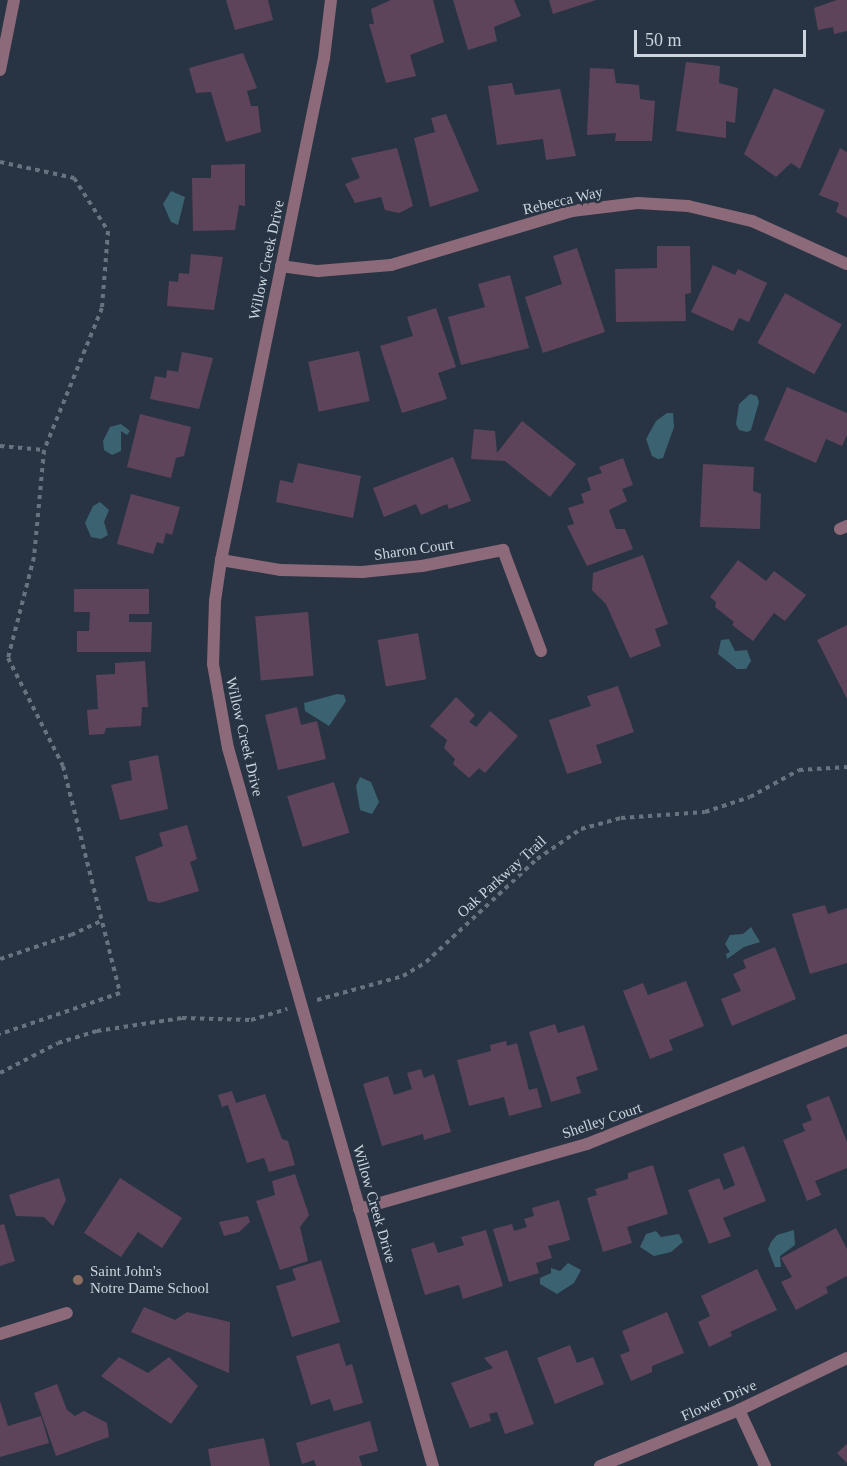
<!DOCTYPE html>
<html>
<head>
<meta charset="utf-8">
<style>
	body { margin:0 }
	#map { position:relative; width:847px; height:1466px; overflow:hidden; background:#283443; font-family:"Times New Roman",serif }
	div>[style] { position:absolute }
	.water>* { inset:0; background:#3a6270 }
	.building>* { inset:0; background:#5e445b; transform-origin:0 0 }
	.path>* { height:4px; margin-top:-2px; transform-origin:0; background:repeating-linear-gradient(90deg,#68737f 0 4.5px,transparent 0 9px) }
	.minor>* { height:12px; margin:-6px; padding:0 6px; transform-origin:6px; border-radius:6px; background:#8d6a79 }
	.dots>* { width:16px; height:16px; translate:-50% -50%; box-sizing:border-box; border:3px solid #283443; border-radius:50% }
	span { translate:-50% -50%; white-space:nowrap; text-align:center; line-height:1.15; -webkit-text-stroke:5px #283443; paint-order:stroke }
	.street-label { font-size:15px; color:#ccd4dd }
	.poi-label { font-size:15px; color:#ccd4dd }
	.left { translate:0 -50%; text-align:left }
	.scale { position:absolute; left:634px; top:30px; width:172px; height:27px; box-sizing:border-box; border:3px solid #ccd4dd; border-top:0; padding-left:8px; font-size:18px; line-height:21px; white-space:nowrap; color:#ccd4dd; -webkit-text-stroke:4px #283443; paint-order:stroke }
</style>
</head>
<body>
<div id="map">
	<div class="water">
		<div style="clip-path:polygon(171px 191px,185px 197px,178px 225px,171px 222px,163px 204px)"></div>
		<div style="clip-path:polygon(750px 394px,757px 396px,759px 402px,751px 430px,747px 432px,739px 430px,736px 424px,739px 404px)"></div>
		<div style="clip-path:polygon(667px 413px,673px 413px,674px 427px,663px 458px,658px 459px,652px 456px,646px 439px,656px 421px)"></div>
		<div style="clip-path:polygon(121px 424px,130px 431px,127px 435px,121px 431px,121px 451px,112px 455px,104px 450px,103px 441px,110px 427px)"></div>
		<div style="clip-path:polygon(100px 502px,109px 510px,104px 522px,108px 535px,101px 539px,91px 537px,85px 523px,93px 506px)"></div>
		<div style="clip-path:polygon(729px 639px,735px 651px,747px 650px,751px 661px,746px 669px,737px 669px,718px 654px,721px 640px)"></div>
		<div style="clip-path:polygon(337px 694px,344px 695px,346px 701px,329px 726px,305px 711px,304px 703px)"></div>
		<div style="clip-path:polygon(360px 777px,371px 782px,379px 802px,372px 814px,360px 810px,356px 786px)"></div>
		<div style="clip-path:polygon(751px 927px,760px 942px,744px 947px,727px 959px,726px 954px,730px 952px,725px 944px,730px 935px,743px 934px)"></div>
		<div style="clip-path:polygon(794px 1230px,795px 1245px,780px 1256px,781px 1267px,775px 1267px,768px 1249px,771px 1242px,777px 1235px)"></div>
		<div style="clip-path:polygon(656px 1231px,661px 1237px,679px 1234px,683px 1242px,671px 1252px,654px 1256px,640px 1247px,646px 1234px)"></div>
		<div style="clip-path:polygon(568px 1263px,581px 1270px,574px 1283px,557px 1294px,540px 1284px,540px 1278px,551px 1273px,551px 1268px,560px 1271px)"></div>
	</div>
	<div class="building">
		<div style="clip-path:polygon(226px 0,268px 0,273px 20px,235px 30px)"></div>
		<div style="clip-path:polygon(391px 0,433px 0,444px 42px,410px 55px,416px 76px,386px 83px,369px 24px,374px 24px,371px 9px)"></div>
		<div style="clip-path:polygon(453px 0,514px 0,521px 16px,494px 27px,497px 41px,468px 50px)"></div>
		<div style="clip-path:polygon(549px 0,596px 0,553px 14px)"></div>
		<div style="clip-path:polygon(837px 0,847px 0,847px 31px,834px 34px,833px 27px,818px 30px,814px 8px)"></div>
		<div style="clip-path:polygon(243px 53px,257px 88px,247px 91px,251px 106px,258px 106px,261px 132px,226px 142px,211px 92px,196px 93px,189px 68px)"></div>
		<div style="clip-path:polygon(686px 62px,720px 66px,719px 83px,738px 88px,735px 123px,726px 121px,726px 138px,676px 131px)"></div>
		<div style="clip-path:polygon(590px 68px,614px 69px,616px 83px,639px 85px,640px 99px,655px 101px,652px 141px,615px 141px,616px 133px,587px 135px)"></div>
		<div style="clip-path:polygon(512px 83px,515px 95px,560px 89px,576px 156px,546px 160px,543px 139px,497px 145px,488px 86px)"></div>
		<div style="clip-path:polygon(774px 88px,825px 110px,800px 169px,791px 163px,776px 177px,744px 154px)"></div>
		<div style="clip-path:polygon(446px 114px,479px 191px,430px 207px,414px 138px,435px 132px,431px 118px)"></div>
		<div style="clip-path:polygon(397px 148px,413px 206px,399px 213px,385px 210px,381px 197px,355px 203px,345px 184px,360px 178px,351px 158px)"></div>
		<div style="clip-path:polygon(840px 148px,847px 152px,847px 218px,836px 212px,839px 203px,819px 195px)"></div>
		<div style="clip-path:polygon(245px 164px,245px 206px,239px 205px,235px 230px,193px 231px,192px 178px,211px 178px,211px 165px)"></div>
		<div style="clip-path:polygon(657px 246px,690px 246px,691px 293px,685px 294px,686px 321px,616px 322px,615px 269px,657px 268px)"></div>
		<div style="clip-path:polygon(577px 248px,605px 332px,543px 353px,525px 297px,562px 284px,553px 256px)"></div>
		<div style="clip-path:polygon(191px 254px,223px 257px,214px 310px,167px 306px,169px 281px,178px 282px,179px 273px,189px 274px)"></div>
		<div style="clip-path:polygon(713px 265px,735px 275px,738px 269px,767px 283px,749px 322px,739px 318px,733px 331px,691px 312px)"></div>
		<div style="clip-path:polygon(510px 275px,529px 348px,461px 365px,448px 317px,485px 307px,478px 284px)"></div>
		<div style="left:785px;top:293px;width:65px;height:57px;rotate:29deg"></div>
		<div style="clip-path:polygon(436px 308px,456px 367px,438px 373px,447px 399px,402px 413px,380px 346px,413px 336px,407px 317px)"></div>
		<div style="left:359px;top:351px;width:51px;height:52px;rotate:78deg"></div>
		<div style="clip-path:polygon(182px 352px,213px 358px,199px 409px,150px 399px,155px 376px,166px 378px,167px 370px,178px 372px)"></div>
		<div style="clip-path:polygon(787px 387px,847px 413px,847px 435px,842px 446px,826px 439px,816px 463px,764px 440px)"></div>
		<div style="clip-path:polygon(140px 414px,191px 427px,184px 456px,176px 458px,171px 478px,127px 467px)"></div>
		<div style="clip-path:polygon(522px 421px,576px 464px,550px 497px,505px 461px,471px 459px,474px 429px,495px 431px,497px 453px)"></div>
		<div style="clip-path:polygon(453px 457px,471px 501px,449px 509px,447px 504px,421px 515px,416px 504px,384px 517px,373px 488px)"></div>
		<div style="clip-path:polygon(623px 458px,633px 485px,622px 489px,627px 501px,609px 510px,616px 529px,625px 529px,633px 549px,587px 566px,567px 526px,574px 524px,568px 508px,584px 503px,581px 494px,591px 490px,587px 478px,602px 473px,599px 467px)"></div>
		<div style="clip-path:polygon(298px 463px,361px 476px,353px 518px,276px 502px,280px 480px,293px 483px)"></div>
		<div style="clip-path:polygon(703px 464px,754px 467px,753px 491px,761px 494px,760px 529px,700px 527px)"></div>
		<div style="clip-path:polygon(131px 494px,180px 507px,172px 535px,166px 533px,163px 544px,157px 542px,153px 554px,117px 544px)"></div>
		<div style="clip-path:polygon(643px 555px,668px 624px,655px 629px,661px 646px,630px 658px,606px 604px,592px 590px,593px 573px)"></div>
		<div style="clip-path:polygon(738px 560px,766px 581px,774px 571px,806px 595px,785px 621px,774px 613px,753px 641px,732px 625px,734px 622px,715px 607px,716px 602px,710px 597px)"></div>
		<div style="clip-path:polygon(74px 589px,149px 589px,149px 614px,129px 614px,129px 622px,152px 622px,151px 652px,77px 652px,77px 631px,89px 631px,90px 612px,74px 612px)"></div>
		<div style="left:308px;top:612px;width:64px;height:53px;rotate:85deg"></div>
		<div style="clip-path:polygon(847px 625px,847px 699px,817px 640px)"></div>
		<div style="left:418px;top:633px;width:47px;height:41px;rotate:80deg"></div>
		<div style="clip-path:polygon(145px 661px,148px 707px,142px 707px,141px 726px,106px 728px,104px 734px,89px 735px,87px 710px,98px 709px,96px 675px,115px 674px,115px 663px)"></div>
		<div style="clip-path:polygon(618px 686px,634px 732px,596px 745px,602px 763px,567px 774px,549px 720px,591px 706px,587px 696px)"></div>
		<div style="clip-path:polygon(456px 697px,475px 715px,469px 722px,476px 727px,490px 711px,518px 736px,485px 773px,479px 768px,469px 778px,453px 764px,455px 759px,444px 748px,447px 740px,430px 726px)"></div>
		<div style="clip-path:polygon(297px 707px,301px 725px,317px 721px,326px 759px,278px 770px,265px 715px)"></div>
		<div style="clip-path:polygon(158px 755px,168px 809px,120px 820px,111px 785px,132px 780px,129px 761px)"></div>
		<div style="left:334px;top:782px;width:53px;height:49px;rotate:73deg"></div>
		<div style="clip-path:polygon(187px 825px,197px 859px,190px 862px,199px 891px,159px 903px,148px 901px,135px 857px,163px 846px,159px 833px)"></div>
		<div style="clip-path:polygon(825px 905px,828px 914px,847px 908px,847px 963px,810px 974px,792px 914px)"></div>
		<div style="clip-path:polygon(775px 947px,796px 999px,732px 1026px,721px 999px,741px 991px,733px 974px,746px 968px,743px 960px)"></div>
		<div style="clip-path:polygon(686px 981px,704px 1026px,669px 1040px,673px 1050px,650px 1059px,623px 991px,643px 983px,648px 995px)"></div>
		<div style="clip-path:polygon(555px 1024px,558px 1033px,584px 1025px,598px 1070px,576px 1077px,581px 1093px,551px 1102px,529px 1032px)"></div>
		<div style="clip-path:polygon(506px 1041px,507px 1046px,517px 1043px,529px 1090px,537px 1088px,542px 1107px,509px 1116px,504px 1097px,469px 1106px,457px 1060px,491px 1051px,490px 1045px)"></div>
		<div style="clip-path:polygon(421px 1069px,424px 1078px,434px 1074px,451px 1132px,424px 1140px,423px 1134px,382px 1146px,363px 1084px,388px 1076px,394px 1095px,412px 1089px,407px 1073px)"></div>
		<div style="clip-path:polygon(232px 1091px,236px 1103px,265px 1094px,282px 1139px,288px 1141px,295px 1165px,269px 1172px,264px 1158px,247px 1163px,228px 1105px,222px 1107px,218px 1095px)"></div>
		<div style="clip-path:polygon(829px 1096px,847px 1142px,847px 1168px,815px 1181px,821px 1195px,807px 1201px,783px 1140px,805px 1131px,802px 1124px,812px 1120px,806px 1105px)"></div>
		<div style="clip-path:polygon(744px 1146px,766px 1201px,723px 1218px,731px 1236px,709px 1244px,688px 1190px,719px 1178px,724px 1190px,735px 1185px,723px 1154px)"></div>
		<div style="clip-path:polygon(653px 1165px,668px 1214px,627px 1227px,632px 1243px,603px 1252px,587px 1198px,597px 1195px,595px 1189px,628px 1179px,628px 1173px)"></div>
		<div style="clip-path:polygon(295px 1174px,309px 1215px,300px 1227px,308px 1261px,280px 1270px,256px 1201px,275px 1195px,272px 1181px)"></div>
		<div style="clip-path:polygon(59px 1178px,66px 1200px,53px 1226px,44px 1217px,16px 1216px,9px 1195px)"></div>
		<div style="clip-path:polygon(120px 1178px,182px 1218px,162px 1248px,138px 1232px,121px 1257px,84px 1233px)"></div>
		<div style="clip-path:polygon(559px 1200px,570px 1240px,548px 1246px,552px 1258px,536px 1263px,539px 1273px,509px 1282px,493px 1229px,512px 1224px,514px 1231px,527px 1227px,524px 1219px,534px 1216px,532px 1208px)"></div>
		<div style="clip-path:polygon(248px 1216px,250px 1222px,239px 1232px,224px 1236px,219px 1222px)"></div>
		<div style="clip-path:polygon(4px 1224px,15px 1261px,0 1266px,0 1225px)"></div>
		<div style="clip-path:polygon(836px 1228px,847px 1249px,847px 1276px,826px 1287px,828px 1293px,796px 1310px,781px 1282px,792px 1277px,781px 1258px)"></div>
		<div style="clip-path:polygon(486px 1230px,503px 1286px,463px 1299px,459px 1285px,425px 1295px,411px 1249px,434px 1242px,438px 1253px,464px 1245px,461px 1237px)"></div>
		<div style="clip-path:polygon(321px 1260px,340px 1322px,292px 1337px,276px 1286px,296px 1280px,292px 1269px)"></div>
		<div style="clip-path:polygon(757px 1269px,777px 1310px,730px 1332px,732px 1336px,709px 1347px,698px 1322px,710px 1316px,701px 1296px)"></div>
		<div style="clip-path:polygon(144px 1307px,175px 1320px,187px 1312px,230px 1322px,229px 1373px,131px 1332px)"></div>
		<div style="clip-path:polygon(667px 1312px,684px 1353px,652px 1366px,652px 1372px,631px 1381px,620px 1355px,630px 1351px,622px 1331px)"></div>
		<div style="clip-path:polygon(339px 1343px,346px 1366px,352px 1364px,363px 1403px,334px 1411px,330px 1399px,311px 1405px,296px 1356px)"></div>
		<div style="clip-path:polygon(570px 1345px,577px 1363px,593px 1357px,604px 1384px,555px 1404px,537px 1358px)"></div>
		<div style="clip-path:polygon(507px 1350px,534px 1424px,505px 1434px,497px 1412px,489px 1414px,491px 1421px,470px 1428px,451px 1383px,493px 1368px,484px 1358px)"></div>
		<div style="clip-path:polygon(119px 1357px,148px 1373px,169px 1357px,198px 1386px,171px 1424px,101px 1376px)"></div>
		<div style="clip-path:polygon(57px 1384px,67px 1410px,75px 1416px,84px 1411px,107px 1423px,109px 1437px,56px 1456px,34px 1393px)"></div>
		<div style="clip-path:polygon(0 1401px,8px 1426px,41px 1416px,49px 1443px,0 1457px)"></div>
		<div style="clip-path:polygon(370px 1421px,378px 1451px,359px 1456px,362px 1466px,316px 1466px,314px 1460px,302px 1464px,296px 1443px)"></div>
		<div style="clip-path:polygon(264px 1438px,270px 1466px,211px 1466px,208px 1449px)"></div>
		<div style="clip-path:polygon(847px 1444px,847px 1463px,837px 1453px)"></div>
	</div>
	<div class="path">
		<div style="left:0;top:162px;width:76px;rotate:12.2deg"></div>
		<div style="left:74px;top:178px;width:63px;rotate:57.3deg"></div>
		<div style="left:108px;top:231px;width:77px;rotate:94.5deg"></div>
		<div style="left:102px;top:308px;width:153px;rotate:112.2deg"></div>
		<div style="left:44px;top:450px;width:107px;rotate:95.3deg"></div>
		<div style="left:34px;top:557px;width:104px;rotate:104.4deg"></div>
		<div style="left:8px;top:658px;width:121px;rotate:63deg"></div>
		<div style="left:63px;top:766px;width:234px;rotate:75.9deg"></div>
		<div style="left:120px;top:993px;width:127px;rotate:161.1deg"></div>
		<div style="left:0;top:446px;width:44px;rotate:5.2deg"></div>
		<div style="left:0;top:959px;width:75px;rotate:-18.7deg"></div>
		<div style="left:71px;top:935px;width:35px;rotate:-25deg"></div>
		<div style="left:317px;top:1000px;width:89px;rotate:-15.6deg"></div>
		<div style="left:403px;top:976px;width:27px;rotate:-31deg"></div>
		<div style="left:426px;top:962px;width:151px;rotate:-42.9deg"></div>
		<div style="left:537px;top:859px;width:53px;rotate:-34.3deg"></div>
		<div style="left:581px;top:829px;width:41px;rotate:-15.4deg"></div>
		<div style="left:621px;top:818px;width:84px;rotate:-4.1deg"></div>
		<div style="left:705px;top:812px;width:47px;rotate:-18.4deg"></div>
		<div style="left:750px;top:797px;width:56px;rotate:-28.9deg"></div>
		<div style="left:799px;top:770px;width:48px;rotate:-3.6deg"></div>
		<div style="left:0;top:1073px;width:65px;rotate:-27.3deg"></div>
		<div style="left:58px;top:1043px;width:41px;rotate:-17.1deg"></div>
		<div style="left:97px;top:1031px;width:86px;rotate:-8.7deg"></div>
		<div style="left:182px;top:1018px;width:69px;rotate:1.7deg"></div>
		<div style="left:251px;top:1020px;width:38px;rotate:-17deg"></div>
	</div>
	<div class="minor">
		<div style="left:331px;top:0;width:58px;rotate:96.9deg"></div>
		<div style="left:324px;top:58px;width:512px;rotate:101.59deg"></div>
		<div style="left:221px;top:560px;width:41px;rotate:98.3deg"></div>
		<div style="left:215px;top:601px;width:63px;rotate:91.8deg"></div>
		<div style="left:213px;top:664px;width:85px;rotate:79.9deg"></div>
		<div style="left:228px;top:748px;width:747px;rotate:74.07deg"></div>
		<div style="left:0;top:70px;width:71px;rotate:-78.7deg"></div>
		<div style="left:281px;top:266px;width:37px;rotate:8deg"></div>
		<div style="left:318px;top:271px;width:73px;rotate:-4.7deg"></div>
		<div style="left:391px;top:265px;width:189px;rotate:-16.6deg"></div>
		<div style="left:572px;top:211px;width:66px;rotate:-6.9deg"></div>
		<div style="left:638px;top:203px;width:50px;rotate:3.4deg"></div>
		<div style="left:688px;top:206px;width:66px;rotate:13.2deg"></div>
		<div style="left:752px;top:221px;width:104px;rotate:24.4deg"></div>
		<div style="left:840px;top:529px;width:8px;rotate:-23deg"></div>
		<div style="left:221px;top:560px;width:61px;rotate:9.5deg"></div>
		<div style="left:281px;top:570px;width:81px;rotate:1.4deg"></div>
		<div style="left:362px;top:572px;width:60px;rotate:-5.7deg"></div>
		<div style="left:422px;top:566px;width:83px;rotate:-11.2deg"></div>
		<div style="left:503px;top:550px;width:108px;rotate:69.4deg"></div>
		<div style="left:359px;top:1209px;width:237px;rotate:-15.9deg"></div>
		<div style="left:587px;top:1144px;width:280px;rotate:-21.8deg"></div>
		<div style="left:0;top:1334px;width:70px;rotate:-17.4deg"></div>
		<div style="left:739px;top:1410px;width:62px;rotate:65.1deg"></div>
		<div style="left:600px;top:1466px;width:150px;rotate:-21.9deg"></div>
		<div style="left:739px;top:1410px;width:120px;rotate:-25.7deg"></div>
	</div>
	<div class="dots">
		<div style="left:78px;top:1280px;background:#8d6e63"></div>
	</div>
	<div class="street-label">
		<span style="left:563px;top:201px;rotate:-13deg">Rebecca Way</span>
		<span style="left:267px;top:260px;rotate:-78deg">Willow Creek Drive</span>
		<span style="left:414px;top:550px;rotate:-8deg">Sharon Court</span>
		<span style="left:244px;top:737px;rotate:77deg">Willow Creek Drive</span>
		<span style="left:502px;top:877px;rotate:-42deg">Oak Parkway Trail</span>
		<span style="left:602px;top:1121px;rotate:-19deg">Shelley Court</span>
		<span style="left:374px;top:1204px;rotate:74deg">Willow Creek Drive</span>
		<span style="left:719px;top:1401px;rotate:-24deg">Flower Drive</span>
	</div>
	<div class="poi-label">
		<span class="left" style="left:90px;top:1280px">Saint John's<br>Notre Dame School</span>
	</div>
	<div class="scale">50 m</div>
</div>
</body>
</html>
